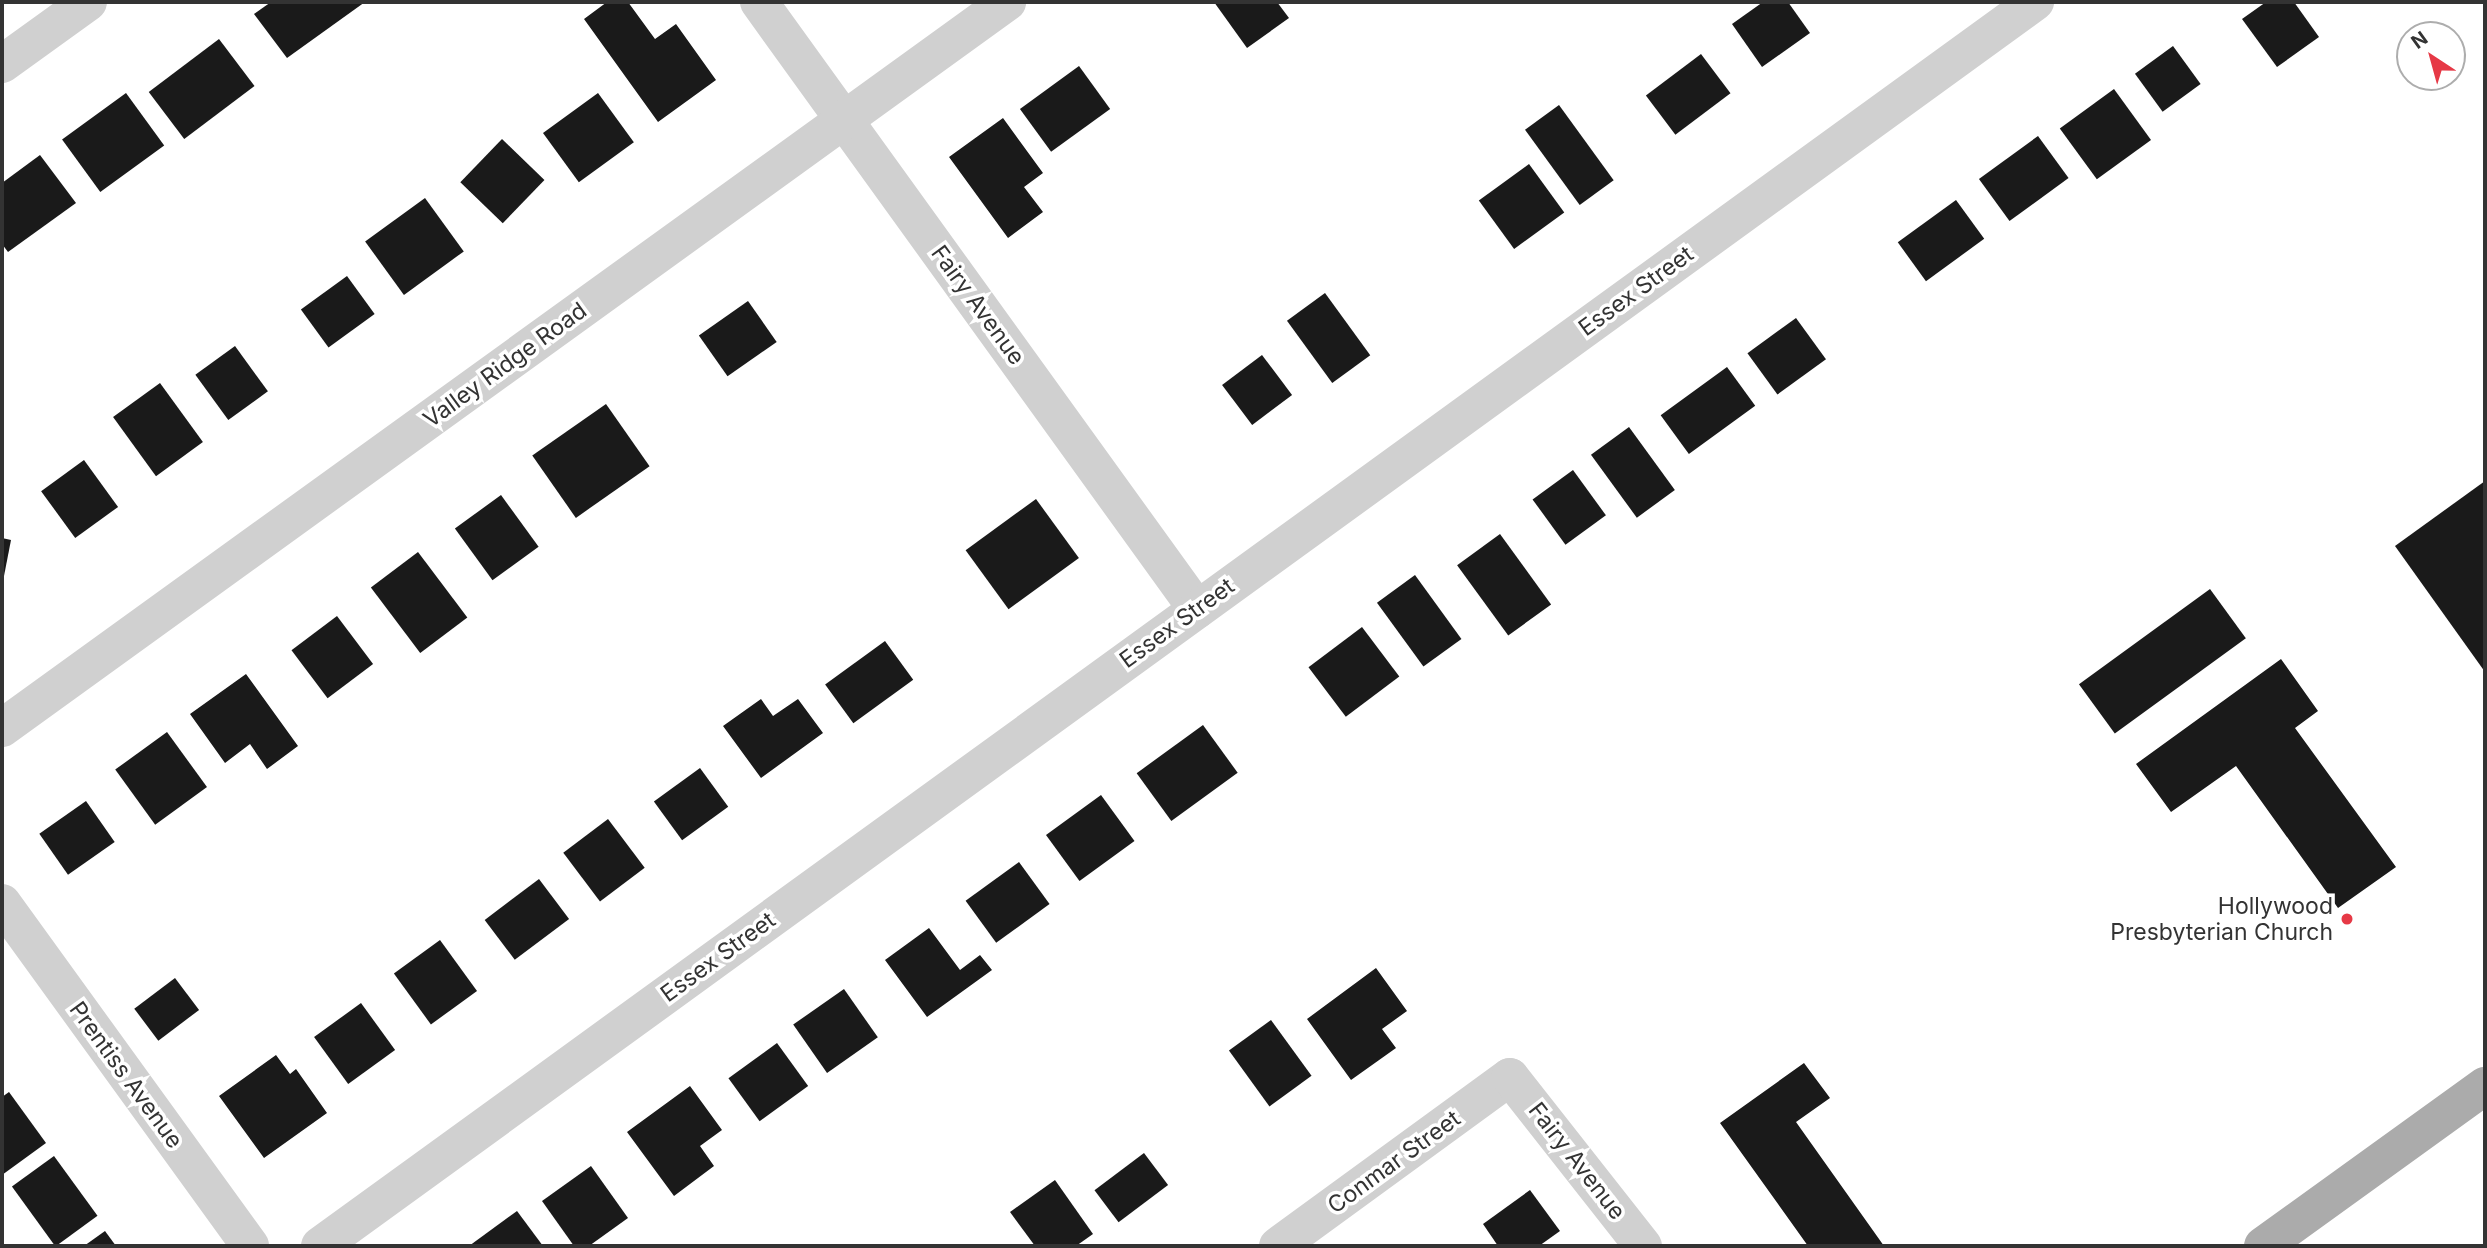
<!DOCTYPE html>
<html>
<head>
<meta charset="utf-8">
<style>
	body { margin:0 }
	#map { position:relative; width:2487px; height:1248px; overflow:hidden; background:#fff; font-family:Inter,sans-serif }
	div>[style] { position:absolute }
	.building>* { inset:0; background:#1a1a1a; transform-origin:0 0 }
	.minor>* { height:38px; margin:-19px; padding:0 19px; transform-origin:19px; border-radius:19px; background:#d0d0d0 }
	.major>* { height:38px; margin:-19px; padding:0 19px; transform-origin:19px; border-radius:19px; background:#ababab }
	.dots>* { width:19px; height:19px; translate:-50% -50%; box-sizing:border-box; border:4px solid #fff; border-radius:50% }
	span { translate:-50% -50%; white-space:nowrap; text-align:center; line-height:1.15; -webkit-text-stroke:7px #fff; paint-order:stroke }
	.street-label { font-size:23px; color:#333 }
	.poi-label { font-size:23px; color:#333 }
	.right { translate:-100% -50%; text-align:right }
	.frame { position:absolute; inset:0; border:4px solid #333; pointer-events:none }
	.north { position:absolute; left:2396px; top:21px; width:70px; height:70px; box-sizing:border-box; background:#fff; border:2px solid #adadad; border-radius:50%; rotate:324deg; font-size:19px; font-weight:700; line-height:28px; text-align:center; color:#333 }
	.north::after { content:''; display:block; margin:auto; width:24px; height:32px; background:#e63946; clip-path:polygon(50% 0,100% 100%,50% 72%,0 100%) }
</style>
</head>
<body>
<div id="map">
	<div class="building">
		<div style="clip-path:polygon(271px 2px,365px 2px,287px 58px,254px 14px)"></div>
		<div style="clip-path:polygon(607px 2px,628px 2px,655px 39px,676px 24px,716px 80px,658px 122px,584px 19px)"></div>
		<div style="clip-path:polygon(1214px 2px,1277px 2px,1289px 18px,1247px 48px)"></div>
		<div style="clip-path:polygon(1763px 2px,1788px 2px,1810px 33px,1762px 67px,1732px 24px)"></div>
		<div style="clip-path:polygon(2266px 2px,2294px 2px,2319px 37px,2277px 67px,2242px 19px)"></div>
		<div style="left:219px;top:39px;width:59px;height:88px;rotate:53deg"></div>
		<div style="left:2173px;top:46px;width:47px;height:47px;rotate:54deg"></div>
		<div style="left:1701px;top:54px;width:49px;height:69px;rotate:53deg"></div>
		<div style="left:1079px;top:66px;width:53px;height:73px;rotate:54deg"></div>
		<div style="left:2114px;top:89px;width:63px;height:67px;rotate:54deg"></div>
		<div style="left:126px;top:93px;width:65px;height:79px;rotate:54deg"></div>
		<div style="left:598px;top:93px;width:61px;height:68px;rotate:54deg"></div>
		<div style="left:1559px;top:105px;width:93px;height:42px;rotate:54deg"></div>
		<div style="clip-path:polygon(1003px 118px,1043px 173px,1024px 187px,1043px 212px,1008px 238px,949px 157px)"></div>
		<div style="left:2038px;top:136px;width:52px;height:73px;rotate:54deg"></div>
		<div style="left:502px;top:139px;width:59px;height:60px;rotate:44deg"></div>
		<div style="clip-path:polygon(40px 155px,76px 203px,8px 252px,2px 244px,2px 183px)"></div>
		<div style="left:1529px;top:164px;width:60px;height:62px;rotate:54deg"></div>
		<div style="left:425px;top:198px;width:66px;height:74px;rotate:54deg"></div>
		<div style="left:1956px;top:200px;width:48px;height:72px;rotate:54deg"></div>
		<div style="left:347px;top:276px;width:47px;height:57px;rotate:54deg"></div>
		<div style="left:1325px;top:293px;width:77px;height:47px;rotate:54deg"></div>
		<div style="left:748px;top:301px;width:50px;height:60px;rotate:55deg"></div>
		<div style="left:1796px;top:318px;width:51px;height:60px;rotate:54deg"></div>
		<div style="left:235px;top:346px;width:56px;height:49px;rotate:54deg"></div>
		<div style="left:1262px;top:355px;width:50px;height:50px;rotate:53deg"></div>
		<div style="left:1727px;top:367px;width:48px;height:82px;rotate:54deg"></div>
		<div style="left:160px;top:383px;width:73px;height:58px;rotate:54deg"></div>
		<div style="left:606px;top:404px;width:76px;height:90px;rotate:55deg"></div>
		<div style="left:1629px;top:427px;width:78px;height:47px;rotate:54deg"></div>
		<div style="left:84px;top:460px;width:58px;height:53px;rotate:54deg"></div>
		<div style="left:1573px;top:470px;width:56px;height:50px;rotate:54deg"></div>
		<div style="clip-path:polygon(2485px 481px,2485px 672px,2395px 546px)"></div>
		<div style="left:501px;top:495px;width:64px;height:57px;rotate:54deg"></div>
		<div style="left:1036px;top:499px;width:73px;height:87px;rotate:54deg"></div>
		<div style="left:1500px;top:534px;width:87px;height:53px;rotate:54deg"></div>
		<div style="clip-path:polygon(2px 538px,11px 540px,4px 576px,2px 575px)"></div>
		<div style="left:418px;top:552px;width:82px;height:59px;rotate:53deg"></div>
		<div style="left:1415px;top:575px;width:79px;height:47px;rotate:54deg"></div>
		<div style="left:2210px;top:589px;width:61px;height:162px;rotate:54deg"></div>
		<div style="left:337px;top:616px;width:60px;height:57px;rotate:53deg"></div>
		<div style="left:1362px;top:627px;width:62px;height:67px;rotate:53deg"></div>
		<div style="left:885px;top:641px;width:48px;height:74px;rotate:54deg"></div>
		<div style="clip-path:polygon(2281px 659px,2318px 711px,2295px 728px,2396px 867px,2338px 908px,2236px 766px,2171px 812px,2136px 764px)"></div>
		<div style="clip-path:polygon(246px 674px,298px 746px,267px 769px,250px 744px,225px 763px,190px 714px)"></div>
		<div style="clip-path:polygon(761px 699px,773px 716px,798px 699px,823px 733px,761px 778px,723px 726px)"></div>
		<div style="left:1203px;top:725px;width:59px;height:82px;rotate:54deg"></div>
		<div style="left:167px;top:732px;width:68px;height:64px;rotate:54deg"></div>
		<div style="left:700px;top:768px;width:48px;height:57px;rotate:54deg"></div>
		<div style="left:1101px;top:795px;width:57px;height:68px;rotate:54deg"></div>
		<div style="left:86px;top:801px;width:50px;height:57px;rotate:55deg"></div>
		<div style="left:608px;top:819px;width:61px;height:56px;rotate:53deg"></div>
		<div style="left:1019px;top:862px;width:52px;height:66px;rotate:54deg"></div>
		<div style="left:539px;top:879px;width:50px;height:68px;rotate:53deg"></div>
		<div style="clip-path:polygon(929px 928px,960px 970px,980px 955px,992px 970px,927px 1017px,885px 960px)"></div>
		<div style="left:440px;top:940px;width:63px;height:57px;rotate:54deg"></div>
		<div style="clip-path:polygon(1376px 968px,1407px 1011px,1382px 1029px,1396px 1048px,1351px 1080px,1307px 1019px)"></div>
		<div style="left:175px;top:978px;width:40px;height:51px;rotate:53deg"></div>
		<div style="left:844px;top:989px;width:59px;height:62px;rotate:55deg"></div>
		<div style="left:361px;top:1003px;width:58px;height:58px;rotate:54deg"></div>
		<div style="left:1271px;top:1020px;width:69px;height:52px;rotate:54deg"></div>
		<div style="left:777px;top:1043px;width:53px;height:60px;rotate:54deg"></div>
		<div style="clip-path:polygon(276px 1055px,290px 1074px,296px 1069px,327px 1113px,264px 1158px,219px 1096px)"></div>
		<div style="clip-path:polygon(1804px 1063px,1830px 1098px,1796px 1122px,1884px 1246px,1808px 1246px,1720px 1123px)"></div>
		<div style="clip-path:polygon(690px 1086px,722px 1130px,700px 1146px,714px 1166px,674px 1196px,627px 1132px)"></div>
		<div style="clip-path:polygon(9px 1092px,46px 1143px,2px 1175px,2px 1097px)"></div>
		<div style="left:1144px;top:1153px;width:40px;height:62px;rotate:53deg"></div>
		<div style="left:54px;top:1156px;width:74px;height:52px;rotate:54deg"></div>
		<div style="clip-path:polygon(591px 1166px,628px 1218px,589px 1246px,574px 1246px,542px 1201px)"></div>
		<div style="clip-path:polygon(1055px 1180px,1093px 1234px,1076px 1246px,1035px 1246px,1010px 1212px)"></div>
		<div style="clip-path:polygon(1530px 1190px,1560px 1231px,1539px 1246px,1498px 1246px,1483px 1224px)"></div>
		<div style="clip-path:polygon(517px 1211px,543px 1246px,469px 1246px)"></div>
		<div style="clip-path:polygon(105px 1231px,116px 1246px,84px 1246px)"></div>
	</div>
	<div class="minor">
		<div style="left:759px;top:2px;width:749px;rotate:54.19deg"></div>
		<div style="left:2px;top:64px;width:106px;rotate:-35.8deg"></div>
		<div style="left:2px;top:728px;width:1240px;rotate:-35.84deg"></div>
		<div style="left:2px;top:903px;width:423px;rotate:54.1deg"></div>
		<div style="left:320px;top:1246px;width:2119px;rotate:-35.96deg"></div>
		<div style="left:1278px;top:1246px;width:287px;rotate:-36.1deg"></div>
		<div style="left:1510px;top:1077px;width:215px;rotate:51.8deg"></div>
	</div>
	<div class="major">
		<div style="left:2263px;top:1246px;width:274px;rotate:-35.8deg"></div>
	</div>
	<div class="dots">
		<div style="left:2347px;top:919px;background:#e63946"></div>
	</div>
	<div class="street-label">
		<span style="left:1636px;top:291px;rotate:-36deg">Essex Street</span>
		<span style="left:978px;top:305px;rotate:54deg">Fairy Avenue</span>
		<span style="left:505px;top:365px;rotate:-36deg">Valley Ridge Road</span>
		<span style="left:1177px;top:623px;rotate:-36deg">Essex Street</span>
		<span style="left:718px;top:957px;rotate:-36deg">Essex Street</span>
		<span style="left:126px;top:1075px;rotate:54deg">Prentiss Avenue</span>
		<span style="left:1577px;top:1161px;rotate:52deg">Fairy Avenue</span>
		<span style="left:1394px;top:1162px;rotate:-36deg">Conmar Street</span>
	</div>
	<div class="poi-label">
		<span class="right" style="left:2333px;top:919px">Hollywood<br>Presbyterian Church</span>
	</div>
	<div class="frame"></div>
	<div class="north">N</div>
</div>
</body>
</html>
